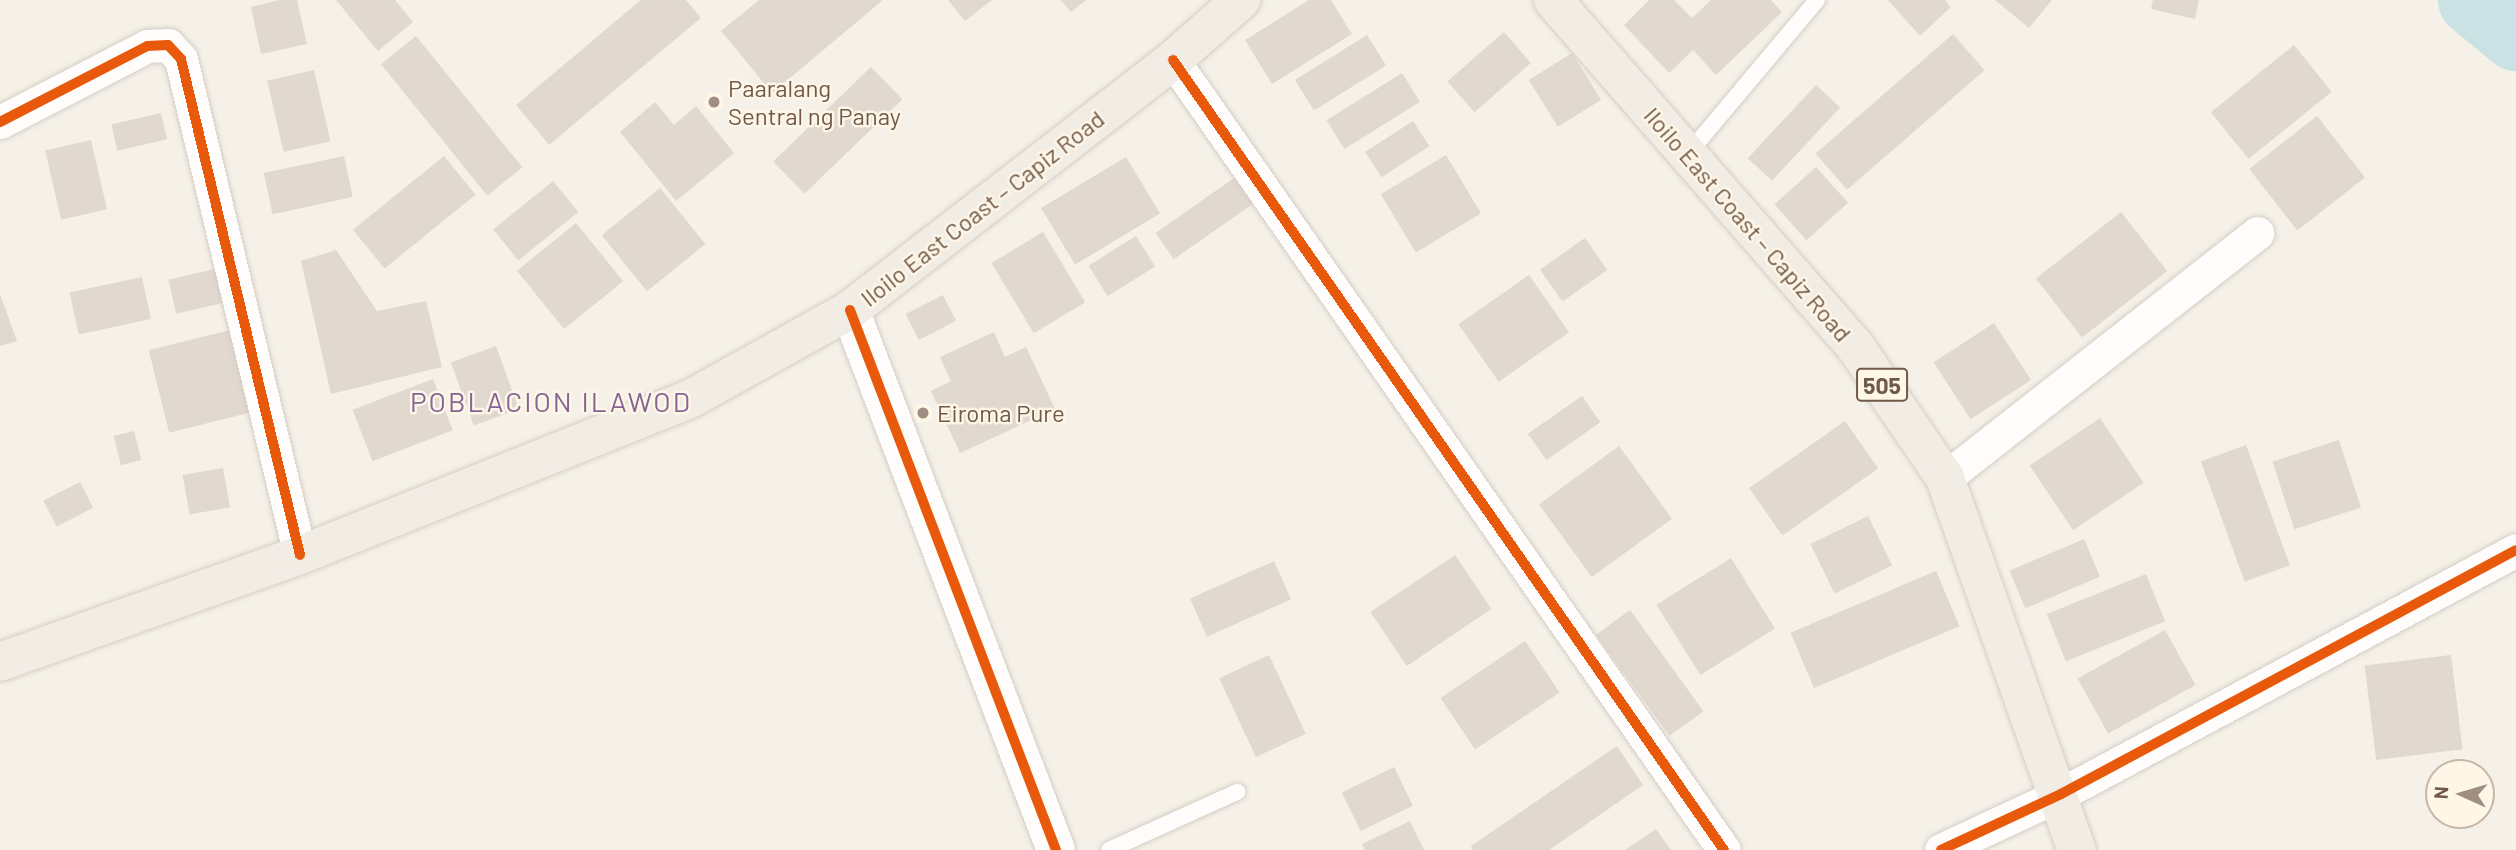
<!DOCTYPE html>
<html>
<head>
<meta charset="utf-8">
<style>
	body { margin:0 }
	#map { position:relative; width:2516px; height:850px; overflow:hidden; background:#f5f1e8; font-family:Barlow,sans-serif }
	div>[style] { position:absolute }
	.river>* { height:72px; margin:-36px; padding:0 36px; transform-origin:36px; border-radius:36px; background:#cae2e4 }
	.building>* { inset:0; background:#e1d8cf; transform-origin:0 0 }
	.roads { filter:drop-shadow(0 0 2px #d4cdc5) drop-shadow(0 0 2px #d4cdc5) }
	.lane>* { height:16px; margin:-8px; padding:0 8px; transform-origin:8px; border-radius:8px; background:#fefdfc }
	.street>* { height:33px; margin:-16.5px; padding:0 16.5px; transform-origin:16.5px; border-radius:16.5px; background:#fefdfc }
	.secondary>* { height:38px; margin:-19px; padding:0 19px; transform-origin:19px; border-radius:19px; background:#fefdfc }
	.primary>* { height:38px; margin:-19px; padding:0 19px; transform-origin:19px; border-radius:19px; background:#f1ece4 }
	.cycleway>* { height:10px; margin:-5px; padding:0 5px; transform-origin:5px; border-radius:5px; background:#e8590c }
	.dots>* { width:19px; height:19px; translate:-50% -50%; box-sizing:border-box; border:4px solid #fef6e7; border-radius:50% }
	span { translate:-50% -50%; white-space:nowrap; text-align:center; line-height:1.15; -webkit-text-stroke:5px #fef6e7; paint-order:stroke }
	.shield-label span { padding:2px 5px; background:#fef6e7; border:2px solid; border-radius:5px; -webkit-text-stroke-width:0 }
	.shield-label { font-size:23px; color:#71594a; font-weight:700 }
	.poi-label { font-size:24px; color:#71594a }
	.left { translate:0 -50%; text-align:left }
	.street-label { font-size:24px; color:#71594a }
	.quarter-label { font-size:28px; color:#866594; letter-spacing:2px }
	.north { position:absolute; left:2425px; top:759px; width:70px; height:70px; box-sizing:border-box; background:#fef6e7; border:2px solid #c6b7a8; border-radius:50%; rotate:274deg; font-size:19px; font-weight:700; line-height:28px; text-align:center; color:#71594a }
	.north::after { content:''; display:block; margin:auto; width:24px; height:32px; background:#9f8e81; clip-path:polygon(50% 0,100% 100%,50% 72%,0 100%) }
</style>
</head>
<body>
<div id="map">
	<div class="river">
		<div style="left:2474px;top:0;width:55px;rotate:39.8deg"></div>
	</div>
	<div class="building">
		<div style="clip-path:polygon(279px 0,297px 0,307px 44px,261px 54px,251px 7px)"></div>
		<div style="clip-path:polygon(336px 0,395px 0,413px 22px,378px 51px)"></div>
		<div style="clip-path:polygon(641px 0,686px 0,701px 18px,549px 145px,516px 105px)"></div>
		<div style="clip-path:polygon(759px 0,883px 0,772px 93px,721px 31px)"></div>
		<div style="clip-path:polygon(948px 0,992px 0,965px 21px)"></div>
		<div style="clip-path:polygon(1061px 0,1086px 0,1071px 12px)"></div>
		<div style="clip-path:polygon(1309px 0,1331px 0,1352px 34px,1272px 84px,1245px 40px)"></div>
		<div style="clip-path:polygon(1649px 0,1674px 0,1692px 18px,1711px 0,1771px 0,1782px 12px,1716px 75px,1693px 50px,1669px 73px,1624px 25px)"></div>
		<div style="clip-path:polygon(1888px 0,1945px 0,1951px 7px,1920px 36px)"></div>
		<div style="clip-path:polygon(1995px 0,2052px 0,2029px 28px)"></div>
		<div style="clip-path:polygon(2153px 0,2199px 0,2195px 19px,2151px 9px)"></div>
		<div style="left:1504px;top:32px;width:41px;height:75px;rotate:49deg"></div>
		<div style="left:1953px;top:34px;width:48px;height:182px;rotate:49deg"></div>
		<div style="left:1367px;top:35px;width:36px;height:85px;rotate:58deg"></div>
		<div style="left:416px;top:36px;width:169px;height:45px;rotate:51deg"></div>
		<div style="left:2294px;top:45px;width:60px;height:107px;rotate:51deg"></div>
		<div style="left:1572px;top:53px;width:55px;height:51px;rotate:58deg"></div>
		<div style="left:871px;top:67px;width:45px;height:136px;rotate:46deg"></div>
		<div style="left:314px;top:70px;width:73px;height:48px;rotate:77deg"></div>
		<div style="left:1402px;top:73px;width:34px;height:89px;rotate:58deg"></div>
		<div style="left:1816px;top:85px;width:33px;height:100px;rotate:43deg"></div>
		<div style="clip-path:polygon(655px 102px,674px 125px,696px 106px,734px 153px,676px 201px,620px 132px)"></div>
		<div style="left:161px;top:113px;width:27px;height:51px;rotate:77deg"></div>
		<div style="left:2317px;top:116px;width:78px;height:86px;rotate:52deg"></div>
		<div style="left:1413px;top:121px;width:30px;height:57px;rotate:57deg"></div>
		<div style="left:91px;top:140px;width:71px;height:47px;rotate:77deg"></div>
		<div style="left:1446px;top:155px;width:68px;height:76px;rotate:59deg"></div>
		<div style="left:344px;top:156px;width:42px;height:82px;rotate:78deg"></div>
		<div style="left:444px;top:156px;width:50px;height:117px;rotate:51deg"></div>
		<div style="left:1126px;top:157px;width:66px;height:99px;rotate:59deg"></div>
		<div style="left:1816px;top:167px;width:48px;height:56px;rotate:48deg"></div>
		<div style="left:1244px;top:171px;width:32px;height:108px;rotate:55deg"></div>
		<div style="left:553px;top:181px;width:40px;height:77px;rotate:51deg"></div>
		<div style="left:660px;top:188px;width:72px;height:75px;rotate:51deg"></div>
		<div style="left:2121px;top:212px;width:75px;height:108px;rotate:52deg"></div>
		<div style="left:576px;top:223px;width:75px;height:76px;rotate:51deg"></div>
		<div style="left:1043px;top:232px;width:82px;height:60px;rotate:59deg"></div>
		<div style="left:1136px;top:236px;width:36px;height:56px;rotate:58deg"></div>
		<div style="left:1585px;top:238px;width:39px;height:55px;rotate:55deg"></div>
		<div style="clip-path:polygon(336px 250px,377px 311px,426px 301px,442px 367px,331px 394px,301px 261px)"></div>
		<div style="left:219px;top:268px;width:35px;height:52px;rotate:77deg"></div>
		<div style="left:1529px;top:275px;width:70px;height:86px;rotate:55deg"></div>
		<div style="left:142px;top:277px;width:43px;height:74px;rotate:78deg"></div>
		<div style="clip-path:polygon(0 294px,17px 341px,0 346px)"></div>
		<div style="left:943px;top:295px;width:29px;height:42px;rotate:63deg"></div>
		<div style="left:1994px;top:323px;width:68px;height:72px;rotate:57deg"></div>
		<div style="left:238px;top:328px;width:85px;height:92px;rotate:76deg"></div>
		<div style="clip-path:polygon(994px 332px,1005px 357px,1026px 347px,1055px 409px,960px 453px,931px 391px,951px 381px,940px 357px)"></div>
		<div style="left:496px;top:346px;width:67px;height:48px;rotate:70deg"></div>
		<div style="left:433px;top:379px;width:55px;height:86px;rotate:69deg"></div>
		<div style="left:1582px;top:396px;width:32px;height:66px;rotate:55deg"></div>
		<div style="left:2100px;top:418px;width:78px;height:85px;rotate:56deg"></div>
		<div style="left:1845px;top:421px;width:58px;height:117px;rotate:55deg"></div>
		<div style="left:134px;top:431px;width:30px;height:21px;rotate:76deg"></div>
		<div style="left:2339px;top:440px;width:71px;height:70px;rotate:72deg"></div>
		<div style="left:2246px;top:445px;width:128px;height:48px;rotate:70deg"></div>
		<div style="left:1619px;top:446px;width:90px;height:99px;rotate:54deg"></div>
		<div style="left:223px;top:468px;width:40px;height:41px;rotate:80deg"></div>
		<div style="left:80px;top:482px;width:29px;height:41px;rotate:63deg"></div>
		<div style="left:1868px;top:516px;width:55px;height:64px;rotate:64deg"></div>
		<div style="left:2084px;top:539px;width:41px;height:81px;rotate:67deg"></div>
		<div style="left:1455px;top:555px;width:65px;height:102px;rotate:56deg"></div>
		<div style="left:1731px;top:558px;width:83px;height:88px;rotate:58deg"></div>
		<div style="left:1274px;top:561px;width:42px;height:92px;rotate:66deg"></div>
		<div style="left:1936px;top:571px;width:60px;height:158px;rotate:67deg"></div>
		<div style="left:2146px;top:574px;width:51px;height:107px;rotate:68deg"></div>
		<div style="left:1630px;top:610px;width:125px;height:42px;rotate:54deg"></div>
		<div style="left:2165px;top:630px;width:63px;height:100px;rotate:61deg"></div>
		<div style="left:1525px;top:641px;width:62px;height:102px;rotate:56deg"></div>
		<div style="left:1269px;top:655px;width:87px;height:55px;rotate:65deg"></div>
		<div style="left:2451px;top:655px;width:95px;height:87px;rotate:83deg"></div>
		<div style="clip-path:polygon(1617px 746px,1643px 785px,1549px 850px,1473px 850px,1471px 846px)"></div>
		<div style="left:1394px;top:767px;width:43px;height:58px;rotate:64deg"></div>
		<div style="clip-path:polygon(1410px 821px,1424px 850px,1365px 850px,1362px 844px)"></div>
		<div style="clip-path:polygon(1656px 829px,1671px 850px,1625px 850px)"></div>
	</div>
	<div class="roads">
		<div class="lane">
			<div style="left:1687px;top:155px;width:202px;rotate:-50deg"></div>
			<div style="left:1109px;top:850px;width:141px;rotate:-24.4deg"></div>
		</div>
		<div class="street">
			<div style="left:1173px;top:60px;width:963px;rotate:55.11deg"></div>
			<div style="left:0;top:122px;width:165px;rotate:-27.3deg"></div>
			<div style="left:147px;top:46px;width:21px;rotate:-3deg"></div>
			<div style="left:168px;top:45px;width:19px;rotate:47deg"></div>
			<div style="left:181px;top:59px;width:510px;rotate:76.51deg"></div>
			<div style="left:1945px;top:478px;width:397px;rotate:-38.1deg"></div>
			<div style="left:1941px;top:850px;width:132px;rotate:-25deg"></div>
			<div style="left:2061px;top:794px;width:516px;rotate:-28.2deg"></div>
		</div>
		<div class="secondary">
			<div style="left:850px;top:310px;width:578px;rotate:69.12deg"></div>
		</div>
		<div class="primary">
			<div style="left:1553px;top:0;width:459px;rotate:48.9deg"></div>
			<div style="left:1855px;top:346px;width:160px;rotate:55.7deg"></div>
			<div style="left:1945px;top:478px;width:395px;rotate:70.5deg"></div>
			<div style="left:0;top:662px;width:319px;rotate:-19.6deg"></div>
			<div style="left:300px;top:555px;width:422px;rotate:-21.8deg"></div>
			<div style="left:692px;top:398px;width:181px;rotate:-29.1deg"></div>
			<div style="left:850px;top:310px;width:408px;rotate:-37.7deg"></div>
			<div style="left:1173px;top:60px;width:91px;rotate:-41.4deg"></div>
		</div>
	</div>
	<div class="cycleway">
		<div style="left:1173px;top:60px;width:963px;rotate:55.11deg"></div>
		<div style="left:0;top:122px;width:165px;rotate:-27.3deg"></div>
		<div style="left:147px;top:46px;width:21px;rotate:-3deg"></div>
		<div style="left:168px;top:45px;width:19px;rotate:47deg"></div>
		<div style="left:181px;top:59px;width:510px;rotate:76.51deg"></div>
		<div style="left:850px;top:310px;width:578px;rotate:69.12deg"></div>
		<div style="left:1941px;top:850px;width:132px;rotate:-25deg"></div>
		<div style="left:2061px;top:794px;width:516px;rotate:-28.2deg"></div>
	</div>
	<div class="dots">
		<div style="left:714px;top:102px;background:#9f8e81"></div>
		<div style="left:923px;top:413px;background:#9f8e81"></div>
	</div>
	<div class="shield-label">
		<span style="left:1882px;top:385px">505</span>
	</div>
	<div class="poi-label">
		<span class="left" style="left:728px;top:102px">Paaralang<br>Sentral ng Panay</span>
		<span class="left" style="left:937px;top:413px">Eiroma Pure</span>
	</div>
	<div class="street-label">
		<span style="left:982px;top:208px;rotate:-38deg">Iloilo East Coast – Capiz Road</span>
		<span style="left:1748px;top:224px;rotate:49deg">Iloilo East Coast – Capiz Road</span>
	</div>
	<div class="quarter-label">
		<span style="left:551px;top:401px">POBLACION ILAWOD</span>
	</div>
	<div class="north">N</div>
</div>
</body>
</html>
